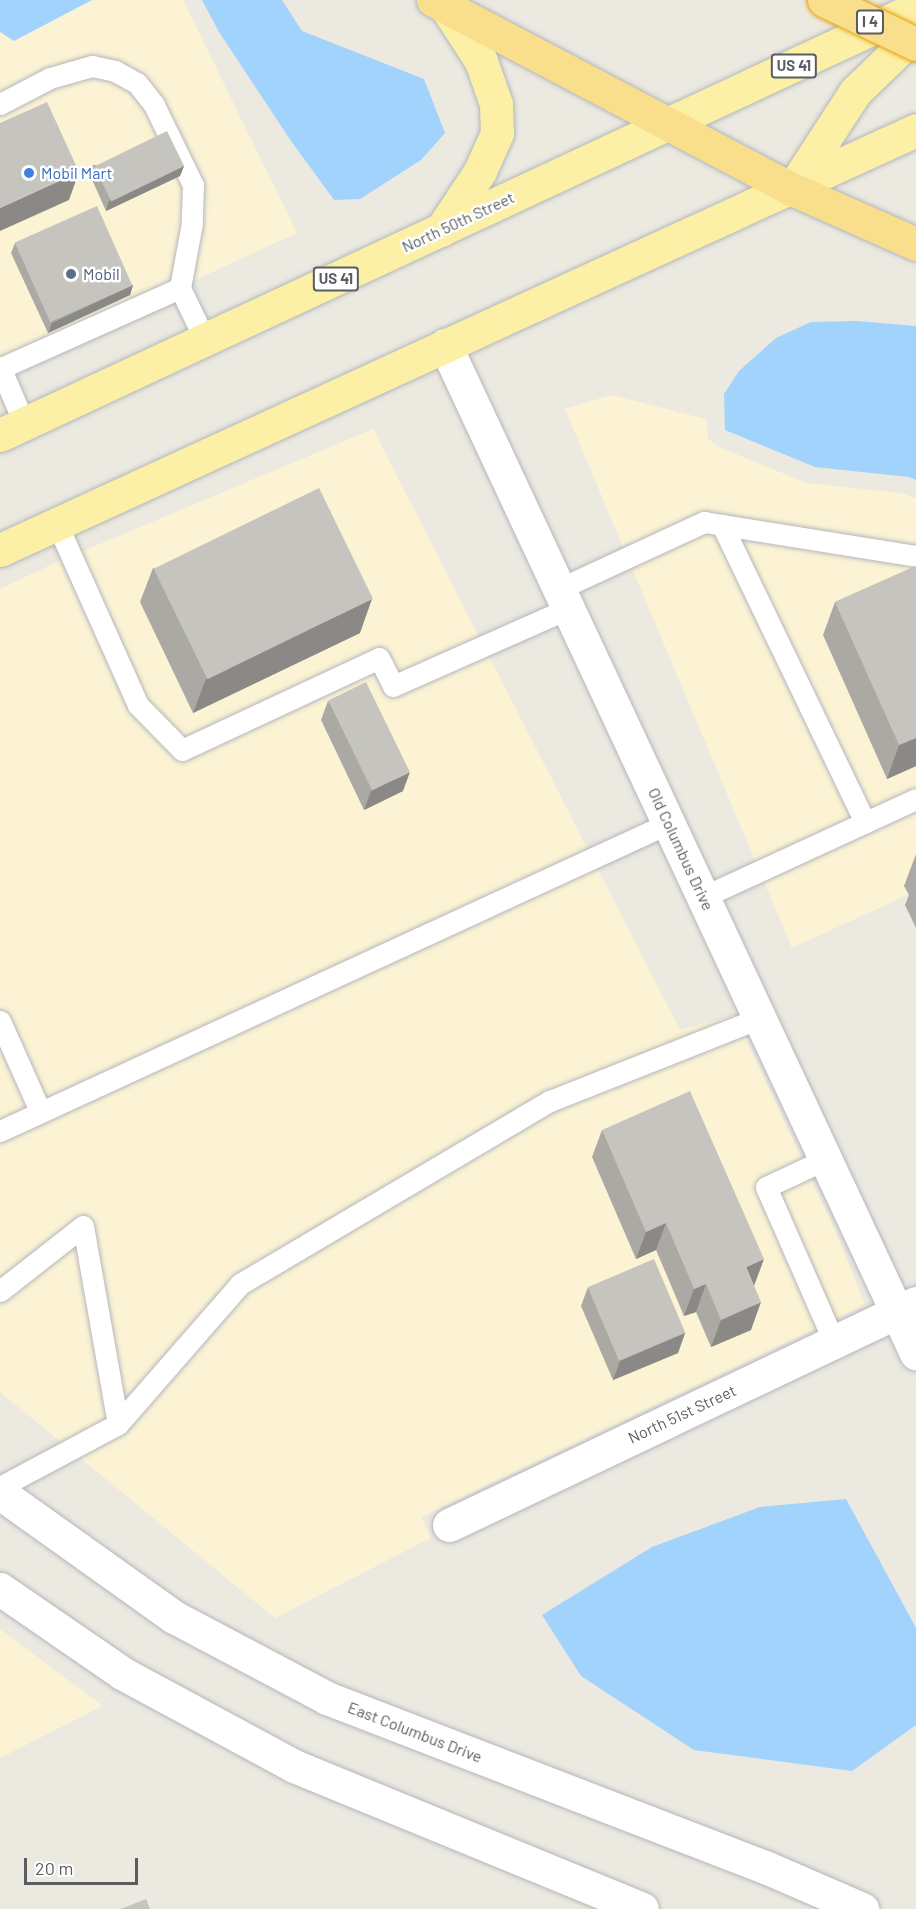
<!DOCTYPE html>
<html>
<head>
<meta charset="utf-8">
<style>
	body { margin:0 }
	#map { position:relative; width:916px; height:1909px; overflow:hidden; background:#ece9e1; font-family:Barlow,sans-serif }
	div>[style] { position:absolute }
	.commercial>* { inset:0; background:#fcf3d5 }
	.water>* { inset:0; background:#a1d3fc }
	.roads { filter:drop-shadow(0 0 2px #b3b7bb) drop-shadow(0 0 2px #b3b7bb) }
	.service>* { height:21px; margin:-10.5px; padding:0 10.5px; transform-origin:10.5px; border-radius:10.5px; background:#fff }
	.minor>* { height:33px; margin:-16.5px; padding:0 16.5px; transform-origin:16.5px; border-radius:16.5px; background:#fff }
	.secondary>* { height:33px; margin:-16.5px; padding:0 16.5px; transform-origin:16.5px; border-radius:16.5px; background:#fff }
	.primary>* { height:33px; margin:-16.5px; padding:0 16.5px; transform-origin:16.5px; border-radius:16.5px; background:#fcefa6 }
	.motorway>* { height:33px; margin:-16.5px; padding:0 16.5px; transform-origin:16.5px; border-radius:16.5px; background:#f9de8b }
	.bridges { filter:drop-shadow(0 0 2px #e4a108) drop-shadow(0 0 2px #e4a108) }
	.motorway-bridge>* { height:33px; margin:-16.5px; padding:0 16.5px; transform-origin:16.5px; border-radius:16.5px; background:#f9de8b }
	.wall>* { inset:0; background:#aaa9a3 }
	.shaded-wall>* { inset:0; background:#8b8985 }
	.building>* { inset:0; background:#c6c4be; transform-origin:0 0 }
	.dots>* { width:16px; height:16px; translate:-50% -50%; box-sizing:border-box; border:3px solid #fff; border-radius:50% }
	span { translate:-50% -50%; white-space:nowrap; text-align:center; line-height:1.15; -webkit-text-stroke:5px #fff; paint-order:stroke }
	.shield-label span { padding:2px 4px; background:#fff; border:2px solid; border-radius:4px; -webkit-text-stroke-width:0 }
	.shield-label { font-size:15px; color:#595d61; font-weight:700 }
	.shop-label { font-size:16px; color:#366cbe }
	.left { translate:0 -50%; text-align:left }
	.street-label { font-size:16px; color:#595d61 }
	.service-label { font-size:16px; color:#4e5e75 }
	.scale { position:absolute; left:24px; top:1858px; width:114px; height:27px; box-sizing:border-box; border:3px solid #595d61; border-top:0; padding-left:8px; font-size:18px; line-height:21px; white-space:nowrap; color:#595d61; -webkit-text-stroke:4px #fff; paint-order:stroke }
</style>
</head>
<body>
<div id="map">
	<div class="commercial">
		<div style="clip-path:polygon(0 0,183px 0,297px 233px,0 370px)"></div>
		<div style="clip-path:polygon(611px 395px,706px 419px,708px 438px,716px 446px,807px 483px,902px 493px,916px 499px,916px 891px,792px 948px,565px 409px)"></div>
		<div style="clip-path:polygon(373px 429px,680px 1030px,735px 1015px,835px 1230px,865px 1305px,421px 1517px,431px 1538px,275px 1618px,0 1392px,0 589px,57px 562px)"></div>
		<div style="clip-path:polygon(0 1629px,103px 1706px,0 1758px)"></div>
	</div>
	<div class="water">
		<div style="clip-path:polygon(0 0,92px 0,14px 41px,0 32px)"></div>
		<div style="clip-path:polygon(202px 0,282px 0,302px 31px,424px 79px,445px 133px,421px 160px,360px 199px,334px 200px,291px 141px,219px 32px)"></div>
		<div style="clip-path:polygon(857px 321px,916px 326px,916px 480px,909px 477px,815px 467px,725px 430px,724px 394px,739px 371px,776px 338px,811px 322px)"></div>
		<div style="clip-path:polygon(846px 1499px,916px 1628px,916px 1725px,852px 1771px,694px 1750px,581px 1676px,542px 1615px,652px 1547px,760px 1507px)"></div>
	</div>
	<div class="roads">
		<div class="service">
			<div style="left:0;top:104px;width:56px;rotate:-27.5deg"></div>
			<div style="left:50px;top:78px;width:44px;rotate:-15.9deg"></div>
			<div style="left:92px;top:66px;width:24px;rotate:12deg"></div>
			<div style="left:115px;top:71px;width:25px;rotate:29deg"></div>
			<div style="left:137px;top:83px;width:28px;rotate:52deg"></div>
			<div style="left:154px;top:105px;width:89px;rotate:64deg"></div>
			<div style="left:193px;top:185px;width:38px;rotate:92deg"></div>
			<div style="left:192px;top:223px;width:66px;rotate:100.5deg"></div>
			<div style="left:180px;top:288px;width:58px;rotate:64.3deg"></div>
			<div style="left:0;top:367px;width:61px;rotate:66.8deg"></div>
			<div style="left:1px;top:368px;width:196px;rotate:-24.1deg"></div>
			<div style="left:57px;top:524px;width:198px;rotate:65.9deg"></div>
			<div style="left:138px;top:705px;width:63px;rotate:45.6deg"></div>
			<div style="left:182px;top:750px;width:217px;rotate:-25deg"></div>
			<div style="left:379px;top:658px;width:31px;rotate:63deg"></div>
			<div style="left:393px;top:686px;width:193px;rotate:-23.9deg"></div>
			<div style="left:722px;top:525px;width:330px;rotate:64.3deg"></div>
			<div style="left:559px;top:589px;width:160px;rotate:-24.8deg"></div>
			<div style="left:704px;top:522px;width:215px;rotate:9.1deg"></div>
			<div style="left:703px;top:897px;width:234px;rotate:-24.7deg"></div>
			<div style="left:0;top:1021px;width:98px;rotate:66deg"></div>
			<div style="left:0;top:1131px;width:736px;rotate:-24.72deg"></div>
			<div style="left:826px;top:1159px;width:66px;rotate:155deg"></div>
			<div style="left:766px;top:1187px;width:169px;rotate:66.3deg"></div>
			<div style="left:0;top:1291px;width:105px;rotate:-38.1deg"></div>
			<div style="left:83px;top:1226px;width:201px;rotate:80deg"></div>
			<div style="left:0;top:1487px;width:134px;rotate:-28.1deg"></div>
			<div style="left:118px;top:1424px;width:186px;rotate:-48.9deg"></div>
			<div style="left:240px;top:1284px;width:360px;rotate:-30.6deg"></div>
			<div style="left:550px;top:1101px;width:226px;rotate:-21.6deg"></div>
		</div>
		<div class="minor">
			<div style="left:445px;top:345px;width:1113px;rotate:64.96deg"></div>
			<div style="left:449px;top:1525px;width:517px;rotate:-25.43deg"></div>
		</div>
		<div class="secondary">
			<div style="left:0;top:1493px;width:214px;rotate:35.5deg"></div>
			<div style="left:174px;top:1617px;width:173px;rotate:27.9deg"></div>
			<div style="left:327px;top:1698px;width:469px;rotate:21.1deg"></div>
			<div style="left:765px;top:1867px;width:106px;rotate:23.4deg"></div>
			<div style="left:0;top:1589px;width:148px;rotate:34.5deg"></div>
			<div style="left:122px;top:1673px;width:196px;rotate:28.4deg"></div>
			<div style="left:294px;top:1766px;width:376px;rotate:22.3deg"></div>
		</div>
		<div class="primary">
			<div style="left:792px;top:189px;width:116px;rotate:-57deg"></div>
			<div style="left:855px;top:92px;width:85px;rotate:-44deg"></div>
			<div style="left:441px;top:230px;width:71px;rotate:-56.5deg"></div>
			<div style="left:480px;top:171px;width:42px;rotate:-65.9deg"></div>
			<div style="left:497px;top:133px;width:29px;rotate:-92deg"></div>
			<div style="left:496px;top:104px;width:46px;rotate:-109.2deg"></div>
			<div style="left:481px;top:61px;width:61px;rotate:-122.9deg"></div>
			<div style="left:0;top:435px;width:1011px;rotate:-24.99deg"></div>
			<div style="left:0;top:550px;width:1008px;rotate:-24.63deg"></div>
		</div>
		<div class="motorway">
			<div style="left:433px;top:0;width:406px;rotate:27.8deg"></div>
			<div style="left:792px;top:189px;width:136px;rotate:23.9deg"></div>
		</div>
	</div>
	<div class="bridges">
		<div class="motorway-bridge">
			<div style="left:824px;top:0;width:102px;rotate:25.6deg"></div>
		</div>
	</div>
	<div class="wall">
		<div style="clip-path:polygon(93px 165px,184px 166px,180px 176px,106px 211px,90px 175px)"></div>
		<div style="clip-path:polygon(15px 243px,133px 285px,130px 295px,48px 333px,11px 253px)"></div>
		<div style="clip-path:polygon(916px 566px,916px 766px,887px 779px,823px 635px,835px 602px)"></div>
		<div style="clip-path:polygon(153px 568px,360px 633px,193px 713px,140px 602px)"></div>
		<div style="clip-path:polygon(328px 701px,403px 791px,364px 810px,321px 720px)"></div>
		<div style="clip-path:polygon(916px 854px,916px 928px,905px 905px,909px 895px,904px 886px)"></div>
		<div style="clip-path:polygon(602px 1130px,754px 1286px,751px 1330px,711px 1347px,696px 1312px,684px 1316px,656px 1250px,636px 1259px,592px 1157px)"></div>
		<div style="clip-path:polygon(588px 1287px,685px 1333px,678px 1353px,613px 1380px,581px 1306px)"></div>
	</div>
	<div class="shaded-wall">
		<div style="clip-path:polygon(184px 166px,180px 176px,106px 211px,109px 201px)"></div>
		<div style="clip-path:polygon(79px 172px,69px 200px,0 231px,0 208px)"></div>
		<div style="clip-path:polygon(133px 285px,130px 295px,48px 333px,52px 323px)"></div>
		<div style="clip-path:polygon(372px 599px,360px 633px,193px 713px,206px 679px)"></div>
		<div style="clip-path:polygon(916px 738px,916px 766px,887px 779px,899px 745px)"></div>
		<div style="clip-path:polygon(410px 772px,403px 791px,364px 810px,371px 791px)"></div>
		<div style="clip-path:polygon(666px 1223px,656px 1250px,636px 1259px,646px 1232px)"></div>
		<div style="clip-path:polygon(764px 1259px,754px 1286px,746px 1267px)"></div>
		<div style="clip-path:polygon(706px 1284px,696px 1312px,684px 1316px,694px 1289px)"></div>
		<div style="clip-path:polygon(761px 1302px,751px 1330px,711px 1347px,721px 1320px)"></div>
		<div style="clip-path:polygon(685px 1333px,678px 1353px,613px 1380px,620px 1361px)"></div>
	</div>
	<div class="building">
		<div style="clip-path:polygon(47px 102px,79px 172px,0 208px,0 123px)"></div>
		<div style="left:167px;top:131px;width:39px;height:81px;rotate:64deg"></div>
		<div style="left:97px;top:206px;width:87px;height:90px;rotate:66deg"></div>
		<div style="left:319px;top:488px;width:123px;height:184px;rotate:64deg"></div>
		<div style="clip-path:polygon(916px 566px,916px 738px,899px 745px,835px 602px)"></div>
		<div style="left:366px;top:682px;width:100px;height:42px;rotate:64deg"></div>
		<div style="clip-path:polygon(690px 1091px,764px 1259px,746px 1267px,761px 1302px,721px 1320px,706px 1284px,694px 1289px,666px 1223px,646px 1232px,602px 1130px)"></div>
		<div style="left:654px;top:1259px;width:80px;height:72px;rotate:67deg"></div>
		<div style="clip-path:polygon(146px 1899px,150px 1909px,121px 1909px)"></div>
	</div>
	<div class="dots">
		<div style="left:29px;top:173px;background:#3f7fe0"></div>
		<div style="left:71px;top:274px;background:#5c6f8a"></div>
	</div>
	<div class="shield-label">
		<span style="left:870px;top:22px">I 4</span>
		<span style="left:794px;top:66px">US 41</span>
		<span style="left:336px;top:279px">US 41</span>
	</div>
	<div class="shop-label">
		<span class="left" style="left:41px;top:173px">Mobil Mart</span>
	</div>
	<div class="street-label">
		<span style="left:458px;top:222px;rotate:-25deg">North 50th Street</span>
		<span style="left:681px;top:849px;rotate:65deg">Old Columbus Drive</span>
		<span style="left:682px;top:1414px;rotate:-25deg">North 51st Street</span>
		<span style="left:415px;top:1732px;rotate:21deg">East Columbus Drive</span>
	</div>
	<div class="service-label">
		<span class="left" style="left:83px;top:274px">Mobil</span>
	</div>
	<div class="scale">20 m</div>
</div>
</body>
</html>
